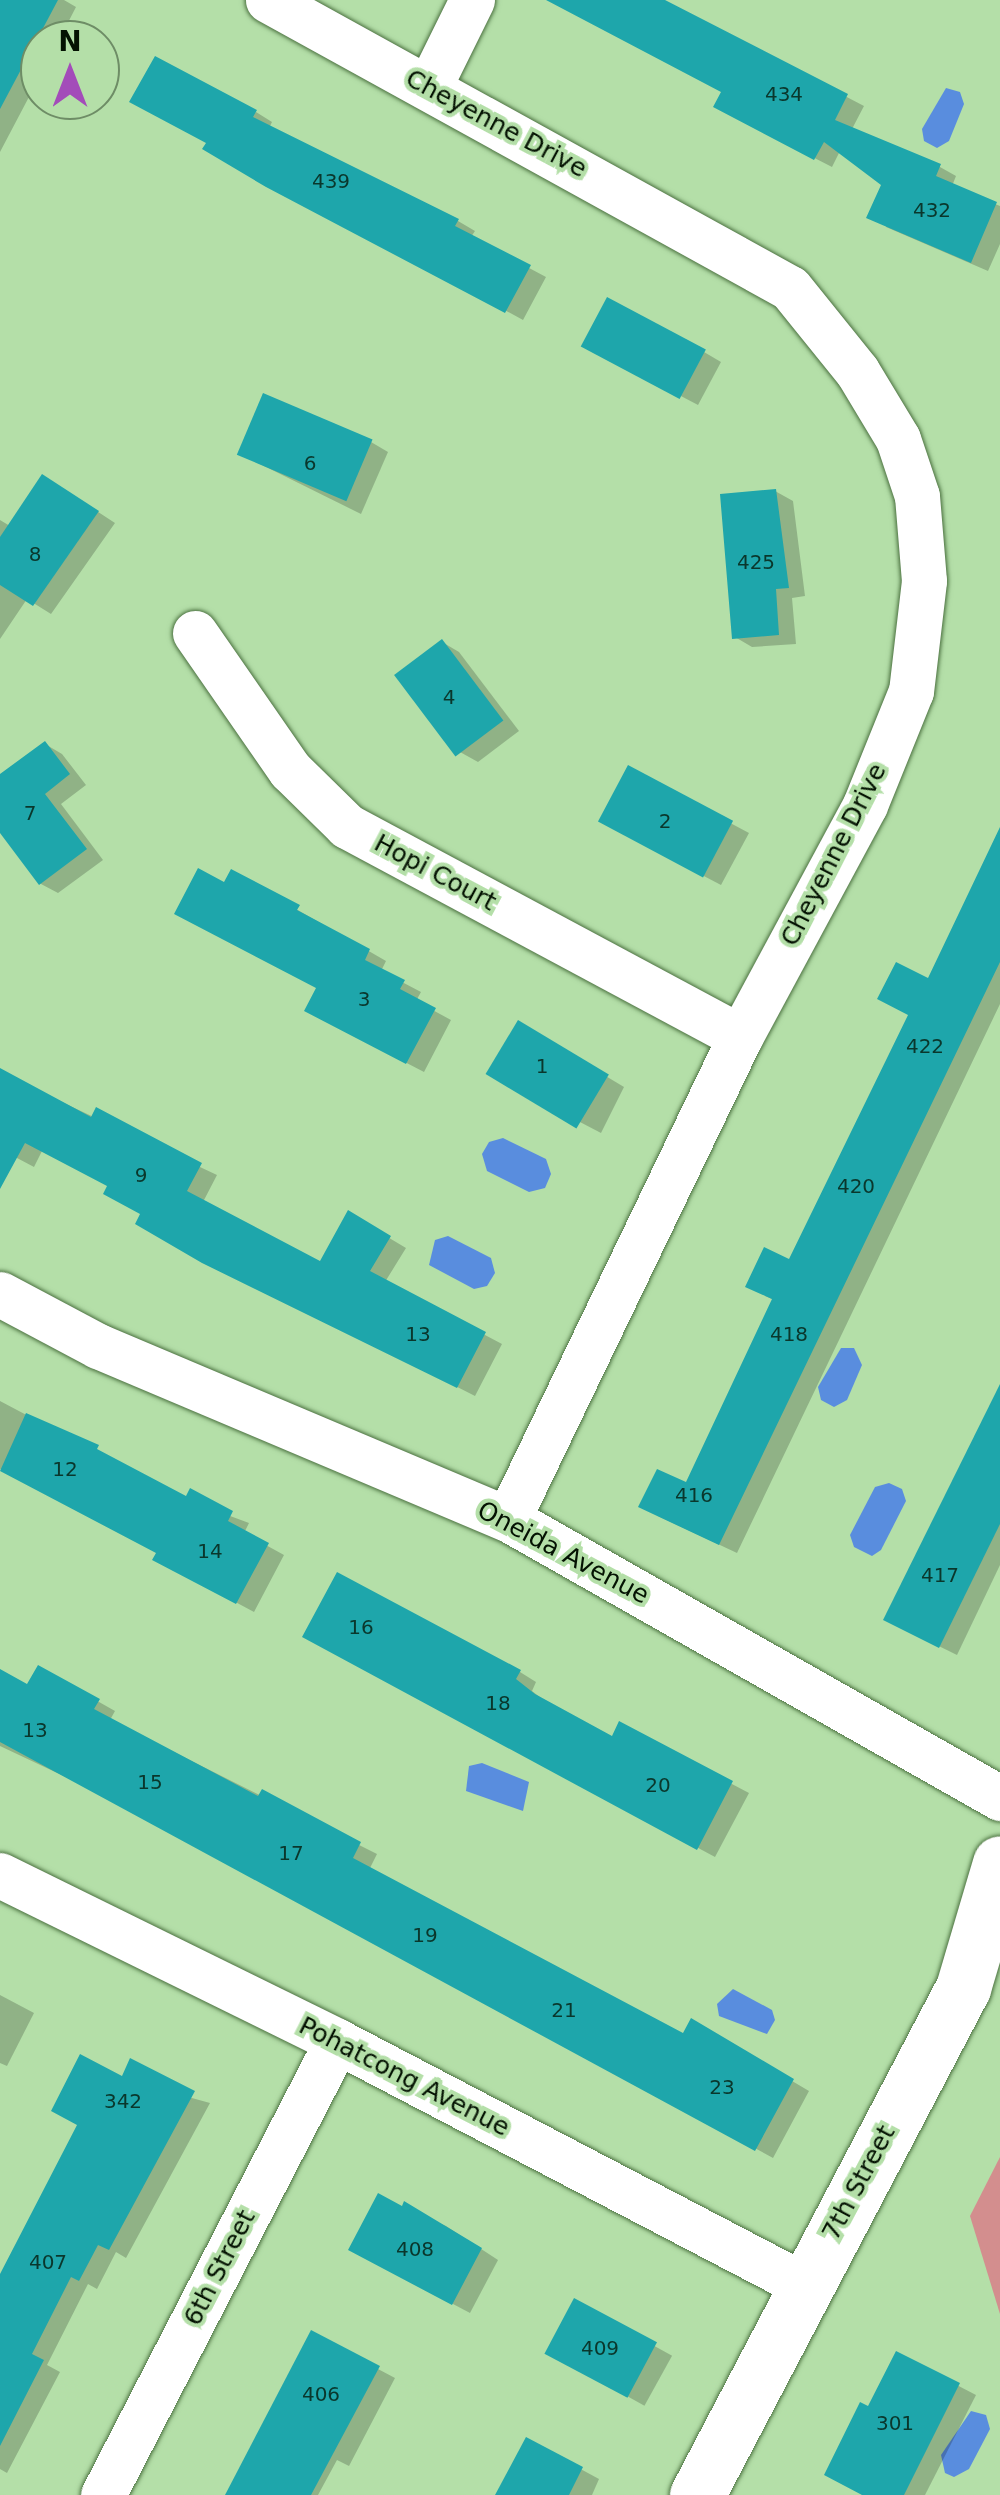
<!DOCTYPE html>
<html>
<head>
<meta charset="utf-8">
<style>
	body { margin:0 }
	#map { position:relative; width:1000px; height:2495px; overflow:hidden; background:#b4dfa8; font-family:"DejaVu Sans",sans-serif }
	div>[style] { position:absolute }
	.green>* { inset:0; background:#d38e8e }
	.water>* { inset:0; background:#598dde }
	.shadow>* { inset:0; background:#0003; transform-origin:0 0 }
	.building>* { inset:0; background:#1ea6ab; transform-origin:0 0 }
	.roads { filter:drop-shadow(0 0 2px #4b7140) drop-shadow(0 0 2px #4b7140) }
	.street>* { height:45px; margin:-22.5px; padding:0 22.5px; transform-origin:22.5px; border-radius:22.5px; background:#fff }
	.secondary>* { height:55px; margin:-27.5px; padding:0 27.5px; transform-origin:27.5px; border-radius:27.5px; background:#fff }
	span { translate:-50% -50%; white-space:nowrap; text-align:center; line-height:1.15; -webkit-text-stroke:8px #b4dfa8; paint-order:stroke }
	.number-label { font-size:20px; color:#0a372c }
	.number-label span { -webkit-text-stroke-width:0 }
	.street-label { font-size:25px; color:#041202 }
	.north { position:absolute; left:20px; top:20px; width:100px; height:100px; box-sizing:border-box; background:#b4dfa8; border:2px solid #6e8d66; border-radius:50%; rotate:0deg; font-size:28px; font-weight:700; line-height:40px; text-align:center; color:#041202 }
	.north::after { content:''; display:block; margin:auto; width:35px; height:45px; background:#a34cb9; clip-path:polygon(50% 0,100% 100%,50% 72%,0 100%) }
</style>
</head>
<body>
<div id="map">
	<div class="green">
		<div style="clip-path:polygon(1000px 2157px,1000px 2314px,970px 2216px)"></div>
	</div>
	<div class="water">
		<div style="clip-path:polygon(946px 88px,960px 92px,964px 104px,949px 141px,937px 148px,924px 141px,922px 129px)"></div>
		<div style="clip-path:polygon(503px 1138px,546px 1159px,551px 1174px,545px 1188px,529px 1192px,487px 1171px,482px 1154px,489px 1142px)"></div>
		<div style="clip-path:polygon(448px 1236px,491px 1258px,495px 1273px,487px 1286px,474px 1289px,429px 1265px,435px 1240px)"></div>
		<div style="clip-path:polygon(841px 1348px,854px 1348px,862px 1365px,847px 1400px,834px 1407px,821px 1400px,818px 1387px)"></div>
		<div style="clip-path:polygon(889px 1483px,902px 1489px,906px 1501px,881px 1550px,872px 1556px,854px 1547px,850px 1535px,875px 1487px)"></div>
		<div style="clip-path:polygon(482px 1763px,529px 1782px,523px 1811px,466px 1791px,469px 1766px)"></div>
		<div style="clip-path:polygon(733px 1989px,772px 2010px,775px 2020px,767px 2034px,719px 2016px,717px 2004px)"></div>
		<div style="clip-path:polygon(971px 2411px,986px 2415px,990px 2429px,969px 2469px,954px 2477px,945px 2473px,941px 2455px)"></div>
	</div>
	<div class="shadow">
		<div style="clip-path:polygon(0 0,64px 0,76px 7px,59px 40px,40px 40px,40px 76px,0 152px)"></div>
		<div style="clip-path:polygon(587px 0,661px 0,864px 106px,852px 129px,940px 167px,956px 176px,952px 186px,1000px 206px,1000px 244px,988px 271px,886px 227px,884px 184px,840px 151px,832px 167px,733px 116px,724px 92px)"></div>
		<div style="clip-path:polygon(256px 112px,272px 122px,269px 128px,458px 221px,475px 231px,471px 237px,546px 277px,523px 320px,206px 148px)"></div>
		<div style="clip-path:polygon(704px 352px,721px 362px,698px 405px,601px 354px)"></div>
		<div style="clip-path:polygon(371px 442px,388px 452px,361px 514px,256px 462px)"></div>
		<div style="clip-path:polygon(60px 487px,115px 523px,51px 614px,27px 599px,0 639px,0 520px,10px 526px)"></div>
		<div style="clip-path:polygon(775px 491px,793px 501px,805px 596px,792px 598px,796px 644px,752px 647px,735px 637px)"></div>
		<div style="clip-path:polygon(442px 642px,459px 652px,519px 731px,478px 762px,460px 752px)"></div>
		<div style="clip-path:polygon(45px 744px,62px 754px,86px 785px,61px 804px,103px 860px,58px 893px,41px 884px,0 829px,0 778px)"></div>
		<div style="clip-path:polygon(629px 769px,749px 833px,721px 885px,618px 831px)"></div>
		<div style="clip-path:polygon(1000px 861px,1000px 1004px,737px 1553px,658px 1516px,687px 1486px,774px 1300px,765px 1296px,790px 1262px,930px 981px)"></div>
		<div style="clip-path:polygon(232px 872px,386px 961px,381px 971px,421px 992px,416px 1001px,451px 1020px,424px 1072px,324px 1020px,319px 988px,225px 885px)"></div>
		<div style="clip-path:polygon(519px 1024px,624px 1087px,601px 1133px,509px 1085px)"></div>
		<div style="clip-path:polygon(0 1073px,217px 1175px,203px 1202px,321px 1264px,349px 1214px,406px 1248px,385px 1282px,502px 1344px,475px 1396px,155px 1233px,143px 1213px,110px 1186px,42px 1151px,34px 1167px,0 1149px)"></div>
		<div style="clip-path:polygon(1000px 1387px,1000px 1565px,957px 1655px,904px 1629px)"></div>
		<div style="clip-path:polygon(0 1401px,187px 1500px,249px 1523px,244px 1533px,284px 1555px,254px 1612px,172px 1568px,159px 1552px,0 1469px)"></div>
		<div style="clip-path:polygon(322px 1646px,520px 1672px,536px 1682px,532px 1691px,550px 1705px,613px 1739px,620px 1725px,749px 1793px,715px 1857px)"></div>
		<div style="clip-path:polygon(39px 1668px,115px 1711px,110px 1720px,377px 1854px,369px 1870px,684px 2037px,692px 2022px,809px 2091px,773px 2158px,108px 1797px,0 1746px,0 1672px,28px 1687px)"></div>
		<div style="clip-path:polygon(0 1995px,34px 2013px,7px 2066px,0 2063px)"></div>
		<div style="clip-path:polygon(123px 2079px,210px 2103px,126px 2258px,116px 2252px,97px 2289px,88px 2284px,47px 2365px,60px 2372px,7px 2473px,0 2469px,0 2276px)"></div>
		<div style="clip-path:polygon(380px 2197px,446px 2226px,498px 2260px,470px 2313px,368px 2259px)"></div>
		<div style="left:575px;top:2302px;width:111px;height:57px;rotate:29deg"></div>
		<div style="clip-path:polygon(897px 2354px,976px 2395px,925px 2495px,865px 2495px,869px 2409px)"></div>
		<div style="clip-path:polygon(378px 2369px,395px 2378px,349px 2466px,337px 2460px,318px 2495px,229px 2495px)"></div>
		<div style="clip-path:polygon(527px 2440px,599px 2479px,592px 2495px,498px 2495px)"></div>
	</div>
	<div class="building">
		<div style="clip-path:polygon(0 0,58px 0,0 109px)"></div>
		<div style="clip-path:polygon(546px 0,665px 0,848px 94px,835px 120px,941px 164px,936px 176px,997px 202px,971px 263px,866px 218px,881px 185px,824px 142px,814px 160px,713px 107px,721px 92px)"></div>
		<div style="clip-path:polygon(155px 56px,257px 110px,253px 117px,459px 219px,455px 226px,531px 265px,505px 313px,266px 187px,202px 149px,206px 143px,129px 102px)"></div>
		<div style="left:607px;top:297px;width:112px;height:56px;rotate:28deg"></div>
		<div style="left:263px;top:393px;width:119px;height:67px;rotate:23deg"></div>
		<div style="clip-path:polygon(42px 474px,99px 511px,33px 606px,0 585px,0 537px)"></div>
		<div style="clip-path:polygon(776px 489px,789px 588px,776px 589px,779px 635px,732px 639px,720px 494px)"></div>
		<div style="left:442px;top:639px;width:102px;height:60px;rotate:53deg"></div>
		<div style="clip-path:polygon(45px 741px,70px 774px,45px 794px,87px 849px,39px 885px,0 833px,0 774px)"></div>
		<div style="left:628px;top:765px;width:119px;height:64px;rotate:28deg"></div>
		<div style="clip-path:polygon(1000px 827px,1000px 962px,719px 1545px,638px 1507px,657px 1469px,686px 1482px,772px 1299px,745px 1287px,764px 1247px,789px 1259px,908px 1015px,877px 999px,896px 962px,928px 978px)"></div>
		<div style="clip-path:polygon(198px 868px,224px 882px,231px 869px,300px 905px,297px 910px,370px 949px,365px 960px,405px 980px,400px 989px,436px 1008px,406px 1064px,304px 1011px,316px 988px,174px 914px)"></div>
		<div style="left:518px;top:1020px;width:106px;height:63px;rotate:31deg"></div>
		<div style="clip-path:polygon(0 1068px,91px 1117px,96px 1107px,202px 1163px,187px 1191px,320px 1261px,348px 1210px,391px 1236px,370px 1271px,486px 1332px,457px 1388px,202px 1263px,135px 1224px,140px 1214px,103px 1194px,107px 1186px,25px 1143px,0 1189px)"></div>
		<div style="clip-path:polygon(1000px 1384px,1000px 1524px,939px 1648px,883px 1620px)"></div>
		<div style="clip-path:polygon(26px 1413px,99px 1445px,97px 1449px,186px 1496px,190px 1488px,233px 1511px,228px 1521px,269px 1543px,236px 1604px,152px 1560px,156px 1553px,0 1471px)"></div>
		<div style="clip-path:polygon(337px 1572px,521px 1670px,516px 1679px,535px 1694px,612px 1736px,619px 1721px,733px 1781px,697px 1850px,302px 1637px)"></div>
		<div style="clip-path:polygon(38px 1665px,100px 1699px,94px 1709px,258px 1796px,262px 1789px,361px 1842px,353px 1858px,683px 2033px,691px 2018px,794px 2079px,755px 2151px,0 1742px,0 1669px,27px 1684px)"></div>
		<div style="clip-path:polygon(80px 2054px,122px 2076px,130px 2058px,195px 2091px,109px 2250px,98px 2245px,79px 2281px,71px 2277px,32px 2354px,44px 2360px,0 2446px,0 2274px,77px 2125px,51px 2111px)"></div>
		<div style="clip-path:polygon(378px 2193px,402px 2206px,404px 2201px,482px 2248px,452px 2305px,348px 2250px)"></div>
		<div style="left:574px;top:2298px;width:94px;height:63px;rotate:28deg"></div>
		<div style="clip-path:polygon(311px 2330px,380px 2366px,311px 2495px,225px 2495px)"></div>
		<div style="clip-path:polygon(896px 2351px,960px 2383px,904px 2495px,862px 2495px,824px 2475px,860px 2402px,868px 2406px)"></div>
		<div style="clip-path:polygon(526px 2437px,583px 2467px,569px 2495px,495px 2495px)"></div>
	</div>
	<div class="roads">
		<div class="street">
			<div style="left:268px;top:0;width:596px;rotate:28.89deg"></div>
			<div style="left:790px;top:288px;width:107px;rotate:51.1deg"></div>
			<div style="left:857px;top:371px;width:79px;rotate:58.9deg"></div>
			<div style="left:898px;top:439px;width:60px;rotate:71.6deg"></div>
			<div style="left:917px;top:496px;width:85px;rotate:85.3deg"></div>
			<div style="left:924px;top:581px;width:111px;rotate:96.7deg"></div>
			<div style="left:911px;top:691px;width:123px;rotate:112deg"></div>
			<div style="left:865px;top:805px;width:264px;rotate:118.3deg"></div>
			<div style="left:740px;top:1037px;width:535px;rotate:115.7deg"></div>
			<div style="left:429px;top:87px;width:97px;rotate:-63.7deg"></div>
			<div style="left:195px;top:633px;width:167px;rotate:55.3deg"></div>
			<div style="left:290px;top:770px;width:80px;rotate:44.5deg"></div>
			<div style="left:347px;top:826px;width:446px;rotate:28.2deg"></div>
			<div style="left:0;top:1294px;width:111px;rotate:28deg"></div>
			<div style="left:98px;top:1346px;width:445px;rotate:22.9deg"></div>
			<div style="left:508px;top:1519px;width:566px;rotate:29.56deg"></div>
			<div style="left:0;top:1875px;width:376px;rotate:26.2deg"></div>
			<div style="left:337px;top:2041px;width:527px;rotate:27.59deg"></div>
			<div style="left:103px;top:2495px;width:511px;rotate:-62.73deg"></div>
		</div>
		<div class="secondary">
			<div style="left:697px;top:2495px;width:573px;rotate:-62.32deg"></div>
			<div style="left:963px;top:1988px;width:130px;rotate:-73.5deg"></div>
		</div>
	</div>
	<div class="number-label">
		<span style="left:784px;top:94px">434</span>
		<span style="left:331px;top:181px">439</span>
		<span style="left:932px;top:210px">432</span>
		<span style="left:310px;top:463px">6</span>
		<span style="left:35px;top:554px">8</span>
		<span style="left:756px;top:562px">425</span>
		<span style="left:449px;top:697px">4</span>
		<span style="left:30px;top:813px">7</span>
		<span style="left:665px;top:821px">2</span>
		<span style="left:364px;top:999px">3</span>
		<span style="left:925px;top:1046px">422</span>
		<span style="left:542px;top:1066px">1</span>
		<span style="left:141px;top:1175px">9</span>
		<span style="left:856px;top:1186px">420</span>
		<span style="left:418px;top:1334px">13</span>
		<span style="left:789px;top:1334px">418</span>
		<span style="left:65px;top:1469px">12</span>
		<span style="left:694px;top:1495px">416</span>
		<span style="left:210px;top:1551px">14</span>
		<span style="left:940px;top:1575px">417</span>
		<span style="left:361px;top:1627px">16</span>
		<span style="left:498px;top:1703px">18</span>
		<span style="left:35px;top:1730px">13</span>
		<span style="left:150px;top:1782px">15</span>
		<span style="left:658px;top:1785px">20</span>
		<span style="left:291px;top:1853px">17</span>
		<span style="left:425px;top:1935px">19</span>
		<span style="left:564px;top:2010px">21</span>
		<span style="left:722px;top:2087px">23</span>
		<span style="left:123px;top:2101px">342</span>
		<span style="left:415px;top:2249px">408</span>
		<span style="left:48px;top:2262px">407</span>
		<span style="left:600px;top:2348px">409</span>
		<span style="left:321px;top:2394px">406</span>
		<span style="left:895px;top:2423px">301</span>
	</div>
	<div class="street-label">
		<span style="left:496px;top:124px;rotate:28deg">Cheyenne Drive</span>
		<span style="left:834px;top:855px;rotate:-63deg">Cheyenne Drive</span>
		<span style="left:435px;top:873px;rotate:28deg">Hopi Court</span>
		<span style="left:563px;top:1553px;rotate:28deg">Oneida Avenue</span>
		<span style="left:404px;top:2077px;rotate:27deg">Pohatcong Avenue</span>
		<span style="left:859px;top:2183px;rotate:-62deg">7th Street</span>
		<span style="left:220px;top:2268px;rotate:-63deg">6th Street</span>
	</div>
	<div class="north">N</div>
</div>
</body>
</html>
